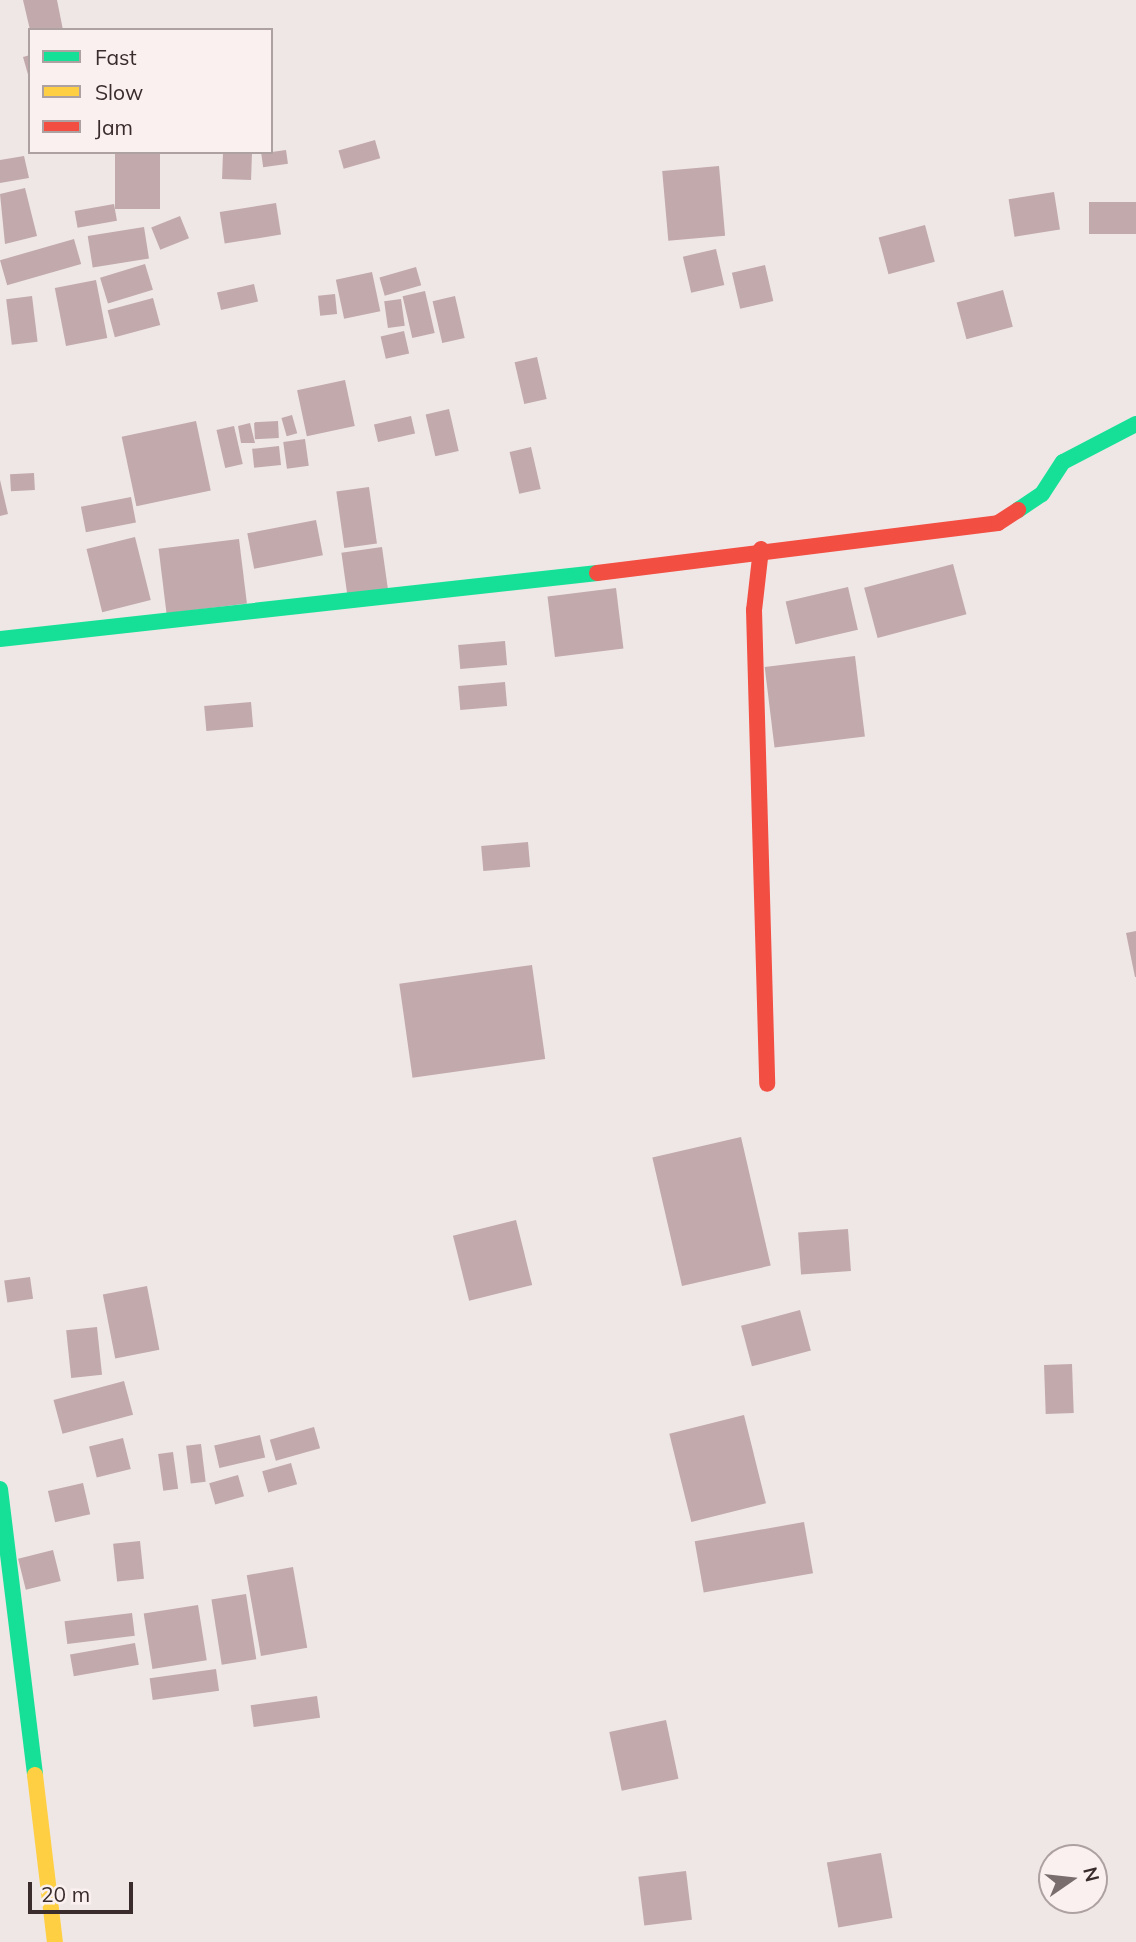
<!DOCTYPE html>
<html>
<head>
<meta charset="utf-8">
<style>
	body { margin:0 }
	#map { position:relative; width:1136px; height:1942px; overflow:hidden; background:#efe7e6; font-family:Mulish,sans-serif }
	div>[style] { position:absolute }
	.building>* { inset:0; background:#c2a9ac; transform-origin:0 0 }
	.fast>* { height:16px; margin:-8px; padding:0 8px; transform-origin:8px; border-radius:8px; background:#16e098 }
	.slow>* { height:16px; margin:-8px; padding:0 8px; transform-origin:8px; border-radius:8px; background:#ffcf43 }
	.jam>* { height:16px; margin:-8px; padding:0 8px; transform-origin:8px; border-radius:8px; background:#f24e42 }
	span { translate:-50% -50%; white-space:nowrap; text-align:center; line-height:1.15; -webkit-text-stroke:7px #faf0ef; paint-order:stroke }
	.legend { position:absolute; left:28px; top:28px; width:245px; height:126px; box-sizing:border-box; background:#faf0ef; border:2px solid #ada2a1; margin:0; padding:9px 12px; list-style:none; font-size:21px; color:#3a2c2d }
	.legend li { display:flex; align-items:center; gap:14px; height:35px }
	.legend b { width:35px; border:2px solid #ada2a1 }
	.north { position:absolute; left:1038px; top:1844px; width:70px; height:70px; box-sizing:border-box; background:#faf0ef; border:2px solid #ada2a1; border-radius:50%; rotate:76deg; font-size:19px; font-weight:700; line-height:28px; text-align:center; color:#3a2c2d }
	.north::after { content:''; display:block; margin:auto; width:24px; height:32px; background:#796d6e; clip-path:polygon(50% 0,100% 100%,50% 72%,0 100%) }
	.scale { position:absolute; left:28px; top:1882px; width:105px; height:32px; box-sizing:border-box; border:4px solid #3a2c2d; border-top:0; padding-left:9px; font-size:21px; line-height:24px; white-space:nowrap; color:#3a2c2d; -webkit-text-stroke:5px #faf0ef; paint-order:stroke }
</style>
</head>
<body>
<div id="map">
	<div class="building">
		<div style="clip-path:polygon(23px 0,57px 0,63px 30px,30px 30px)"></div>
		<div style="clip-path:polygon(30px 55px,30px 78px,29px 78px,23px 57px)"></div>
		<div style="left:375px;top:140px;width:19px;height:38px;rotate:74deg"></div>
		<div style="left:286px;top:150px;width:14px;height:25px;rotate:82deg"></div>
		<div style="left:115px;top:152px;width:45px;height:57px"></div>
		<div style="left:223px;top:152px;width:29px;height:27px;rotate:2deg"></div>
		<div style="clip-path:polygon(24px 156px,29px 178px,0 183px,0 160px)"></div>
		<div style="left:719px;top:166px;width:70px;height:57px;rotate:85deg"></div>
		<div style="clip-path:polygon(25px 188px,37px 236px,5px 244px,0 194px)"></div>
		<div style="left:1054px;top:192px;width:38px;height:46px;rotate:81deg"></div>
		<div style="left:1136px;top:202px;width:32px;height:47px;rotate:90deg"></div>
		<div style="left:276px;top:203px;width:32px;height:57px;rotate:81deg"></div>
		<div style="left:114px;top:204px;width:17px;height:40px;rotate:80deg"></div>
		<div style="left:180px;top:216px;width:24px;height:31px;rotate:68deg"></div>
		<div style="left:925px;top:225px;width:38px;height:48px;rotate:75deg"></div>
		<div style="left:144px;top:227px;width:32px;height:57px;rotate:81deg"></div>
		<div style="left:74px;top:239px;width:26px;height:77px;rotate:74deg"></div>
		<div style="left:716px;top:249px;width:37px;height:34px;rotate:77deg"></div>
		<div style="left:145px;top:264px;width:27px;height:47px;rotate:73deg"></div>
		<div style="left:765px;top:265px;width:37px;height:34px;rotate:77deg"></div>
		<div style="left:416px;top:267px;width:19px;height:38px;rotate:74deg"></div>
		<div style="left:372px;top:272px;width:40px;height:37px;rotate:78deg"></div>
		<div style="left:96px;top:280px;width:59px;height:42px;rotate:79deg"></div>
		<div style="left:254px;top:284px;width:18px;height:38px;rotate:77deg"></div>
		<div style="left:1003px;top:290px;width:38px;height:48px;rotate:75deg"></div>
		<div style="left:425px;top:291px;width:43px;height:23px;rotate:77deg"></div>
		<div style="left:335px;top:294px;width:20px;height:17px;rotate:84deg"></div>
		<div style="left:32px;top:296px;width:46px;height:26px;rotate:83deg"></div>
		<div style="left:455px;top:296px;width:43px;height:23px;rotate:77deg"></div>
		<div style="left:153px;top:298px;width:28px;height:47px;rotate:75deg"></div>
		<div style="left:401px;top:299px;width:27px;height:17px;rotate:82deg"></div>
		<div style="left:404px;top:331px;width:23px;height:24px;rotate:77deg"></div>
		<div style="left:537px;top:357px;width:43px;height:23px;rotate:77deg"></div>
		<div style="left:345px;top:380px;width:47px;height:49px;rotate:78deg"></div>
		<div style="left:449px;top:409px;width:43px;height:24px;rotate:77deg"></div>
		<div style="left:292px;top:415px;width:19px;height:11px;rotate:74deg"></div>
		<div style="left:411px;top:416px;width:18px;height:38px;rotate:77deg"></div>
		<div style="left:196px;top:421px;width:71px;height:76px;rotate:78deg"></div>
		<div style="left:278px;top:421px;width:17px;height:24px;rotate:87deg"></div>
		<div style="clip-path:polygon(250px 423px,255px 443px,241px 443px,238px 426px)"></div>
		<div style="left:234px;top:426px;width:39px;height:18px;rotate:77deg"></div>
		<div style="left:305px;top:439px;width:27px;height:22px;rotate:82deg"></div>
		<div style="left:279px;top:446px;width:19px;height:27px;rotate:84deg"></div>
		<div style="left:531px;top:447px;width:43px;height:22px;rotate:77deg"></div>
		<div style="left:34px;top:473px;width:17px;height:24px;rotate:87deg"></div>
		<div style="clip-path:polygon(0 480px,8px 514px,0 516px)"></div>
		<div style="left:369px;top:487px;width:57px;height:33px;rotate:82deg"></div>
		<div style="left:131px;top:497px;width:26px;height:51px;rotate:79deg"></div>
		<div style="left:316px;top:520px;width:36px;height:70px;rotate:79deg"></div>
		<div style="left:135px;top:537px;width:65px;height:50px;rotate:76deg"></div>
		<div style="left:239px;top:539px;width:65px;height:81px;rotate:83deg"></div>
		<div style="left:382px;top:547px;width:49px;height:41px;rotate:82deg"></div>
		<div style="left:953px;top:564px;width:52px;height:92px;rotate:75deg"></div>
		<div style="left:848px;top:587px;width:44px;height:64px;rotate:77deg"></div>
		<div style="left:616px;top:588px;width:61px;height:69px;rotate:83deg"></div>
		<div style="left:505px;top:641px;width:24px;height:47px;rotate:85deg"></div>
		<div style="left:855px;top:656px;width:81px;height:91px;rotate:83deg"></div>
		<div style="left:505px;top:682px;width:24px;height:47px;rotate:85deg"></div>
		<div style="left:251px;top:702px;width:25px;height:47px;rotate:85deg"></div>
		<div style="left:528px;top:842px;width:25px;height:47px;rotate:85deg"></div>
		<div style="clip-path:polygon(1136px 931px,1136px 977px,1135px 977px,1126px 933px)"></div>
		<div style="left:532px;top:965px;width:95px;height:134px;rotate:82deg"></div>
		<div style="left:741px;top:1137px;width:132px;height:91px;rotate:77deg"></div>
		<div style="left:516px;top:1220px;width:67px;height:65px;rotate:76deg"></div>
		<div style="left:848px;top:1229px;width:42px;height:50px;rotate:86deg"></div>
		<div style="left:30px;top:1277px;width:22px;height:26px;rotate:82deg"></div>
		<div style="left:147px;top:1286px;width:65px;height:45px;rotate:79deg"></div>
		<div style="left:800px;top:1310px;width:42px;height:61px;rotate:75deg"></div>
		<div style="left:97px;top:1327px;width:48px;height:31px;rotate:84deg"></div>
		<div style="left:1072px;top:1364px;width:49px;height:28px;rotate:88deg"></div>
		<div style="left:124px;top:1381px;width:35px;height:73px;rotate:75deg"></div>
		<div style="left:744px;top:1415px;width:91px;height:77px;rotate:76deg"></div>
		<div style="left:314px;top:1427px;width:22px;height:46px;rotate:74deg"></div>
		<div style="left:260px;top:1435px;width:23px;height:47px;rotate:77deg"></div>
		<div style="left:123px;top:1438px;width:32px;height:35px;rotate:76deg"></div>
		<div style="left:201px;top:1444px;width:38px;height:15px;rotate:83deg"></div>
		<div style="left:173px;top:1452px;width:37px;height:15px;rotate:82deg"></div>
		<div style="left:291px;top:1463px;width:22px;height:30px;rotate:74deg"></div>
		<div style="left:238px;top:1475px;width:22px;height:30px;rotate:74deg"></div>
		<div style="left:83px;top:1483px;width:32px;height:36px;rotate:77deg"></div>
		<div style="left:804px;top:1522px;width:52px;height:111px;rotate:80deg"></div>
		<div style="left:140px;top:1541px;width:38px;height:27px;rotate:84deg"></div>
		<div style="left:53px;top:1550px;width:32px;height:36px;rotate:76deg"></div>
		<div style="left:293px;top:1567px;width:82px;height:47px;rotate:80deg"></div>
		<div style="left:246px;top:1594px;width:66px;height:35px;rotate:81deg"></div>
		<div style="left:198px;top:1605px;width:56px;height:55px;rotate:81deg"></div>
		<div style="left:132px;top:1613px;width:23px;height:68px;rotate:83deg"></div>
		<div style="left:135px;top:1643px;width:22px;height:66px;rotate:80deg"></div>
		<div style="left:216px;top:1669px;width:22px;height:67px;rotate:82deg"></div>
		<div style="left:317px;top:1696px;width:22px;height:67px;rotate:82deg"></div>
		<div style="left:666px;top:1720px;width:60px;height:58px;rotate:78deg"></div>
		<div style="left:881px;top:1853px;width:66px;height:55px;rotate:80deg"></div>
		<div style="left:686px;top:1871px;width:49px;height:48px;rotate:83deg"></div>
	</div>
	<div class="fast">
		<div style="left:1018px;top:510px;width:29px;rotate:-34deg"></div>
		<div style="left:1042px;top:494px;width:38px;rotate:-57deg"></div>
		<div style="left:1063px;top:462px;width:82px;rotate:-27.5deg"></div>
		<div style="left:0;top:639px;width:601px;rotate:-6.31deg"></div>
		<div style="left:0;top:1489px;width:288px;rotate:83deg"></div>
	</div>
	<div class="slow">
		<div style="left:35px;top:1775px;width:168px;rotate:83.2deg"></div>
	</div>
	<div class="jam">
		<div style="left:761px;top:549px;width:61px;rotate:96.5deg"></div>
		<div style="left:754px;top:610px;width:474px;rotate:88.4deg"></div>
		<div style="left:597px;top:573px;width:404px;rotate:-7.1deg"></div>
		<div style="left:998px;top:523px;width:24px;rotate:-33deg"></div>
	</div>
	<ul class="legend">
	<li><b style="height:9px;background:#16e098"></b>Fast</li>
	<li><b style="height:9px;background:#ffcf43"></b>Slow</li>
	<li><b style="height:9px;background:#f24e42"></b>Jam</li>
	</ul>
	<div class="north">N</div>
	<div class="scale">20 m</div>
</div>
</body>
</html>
